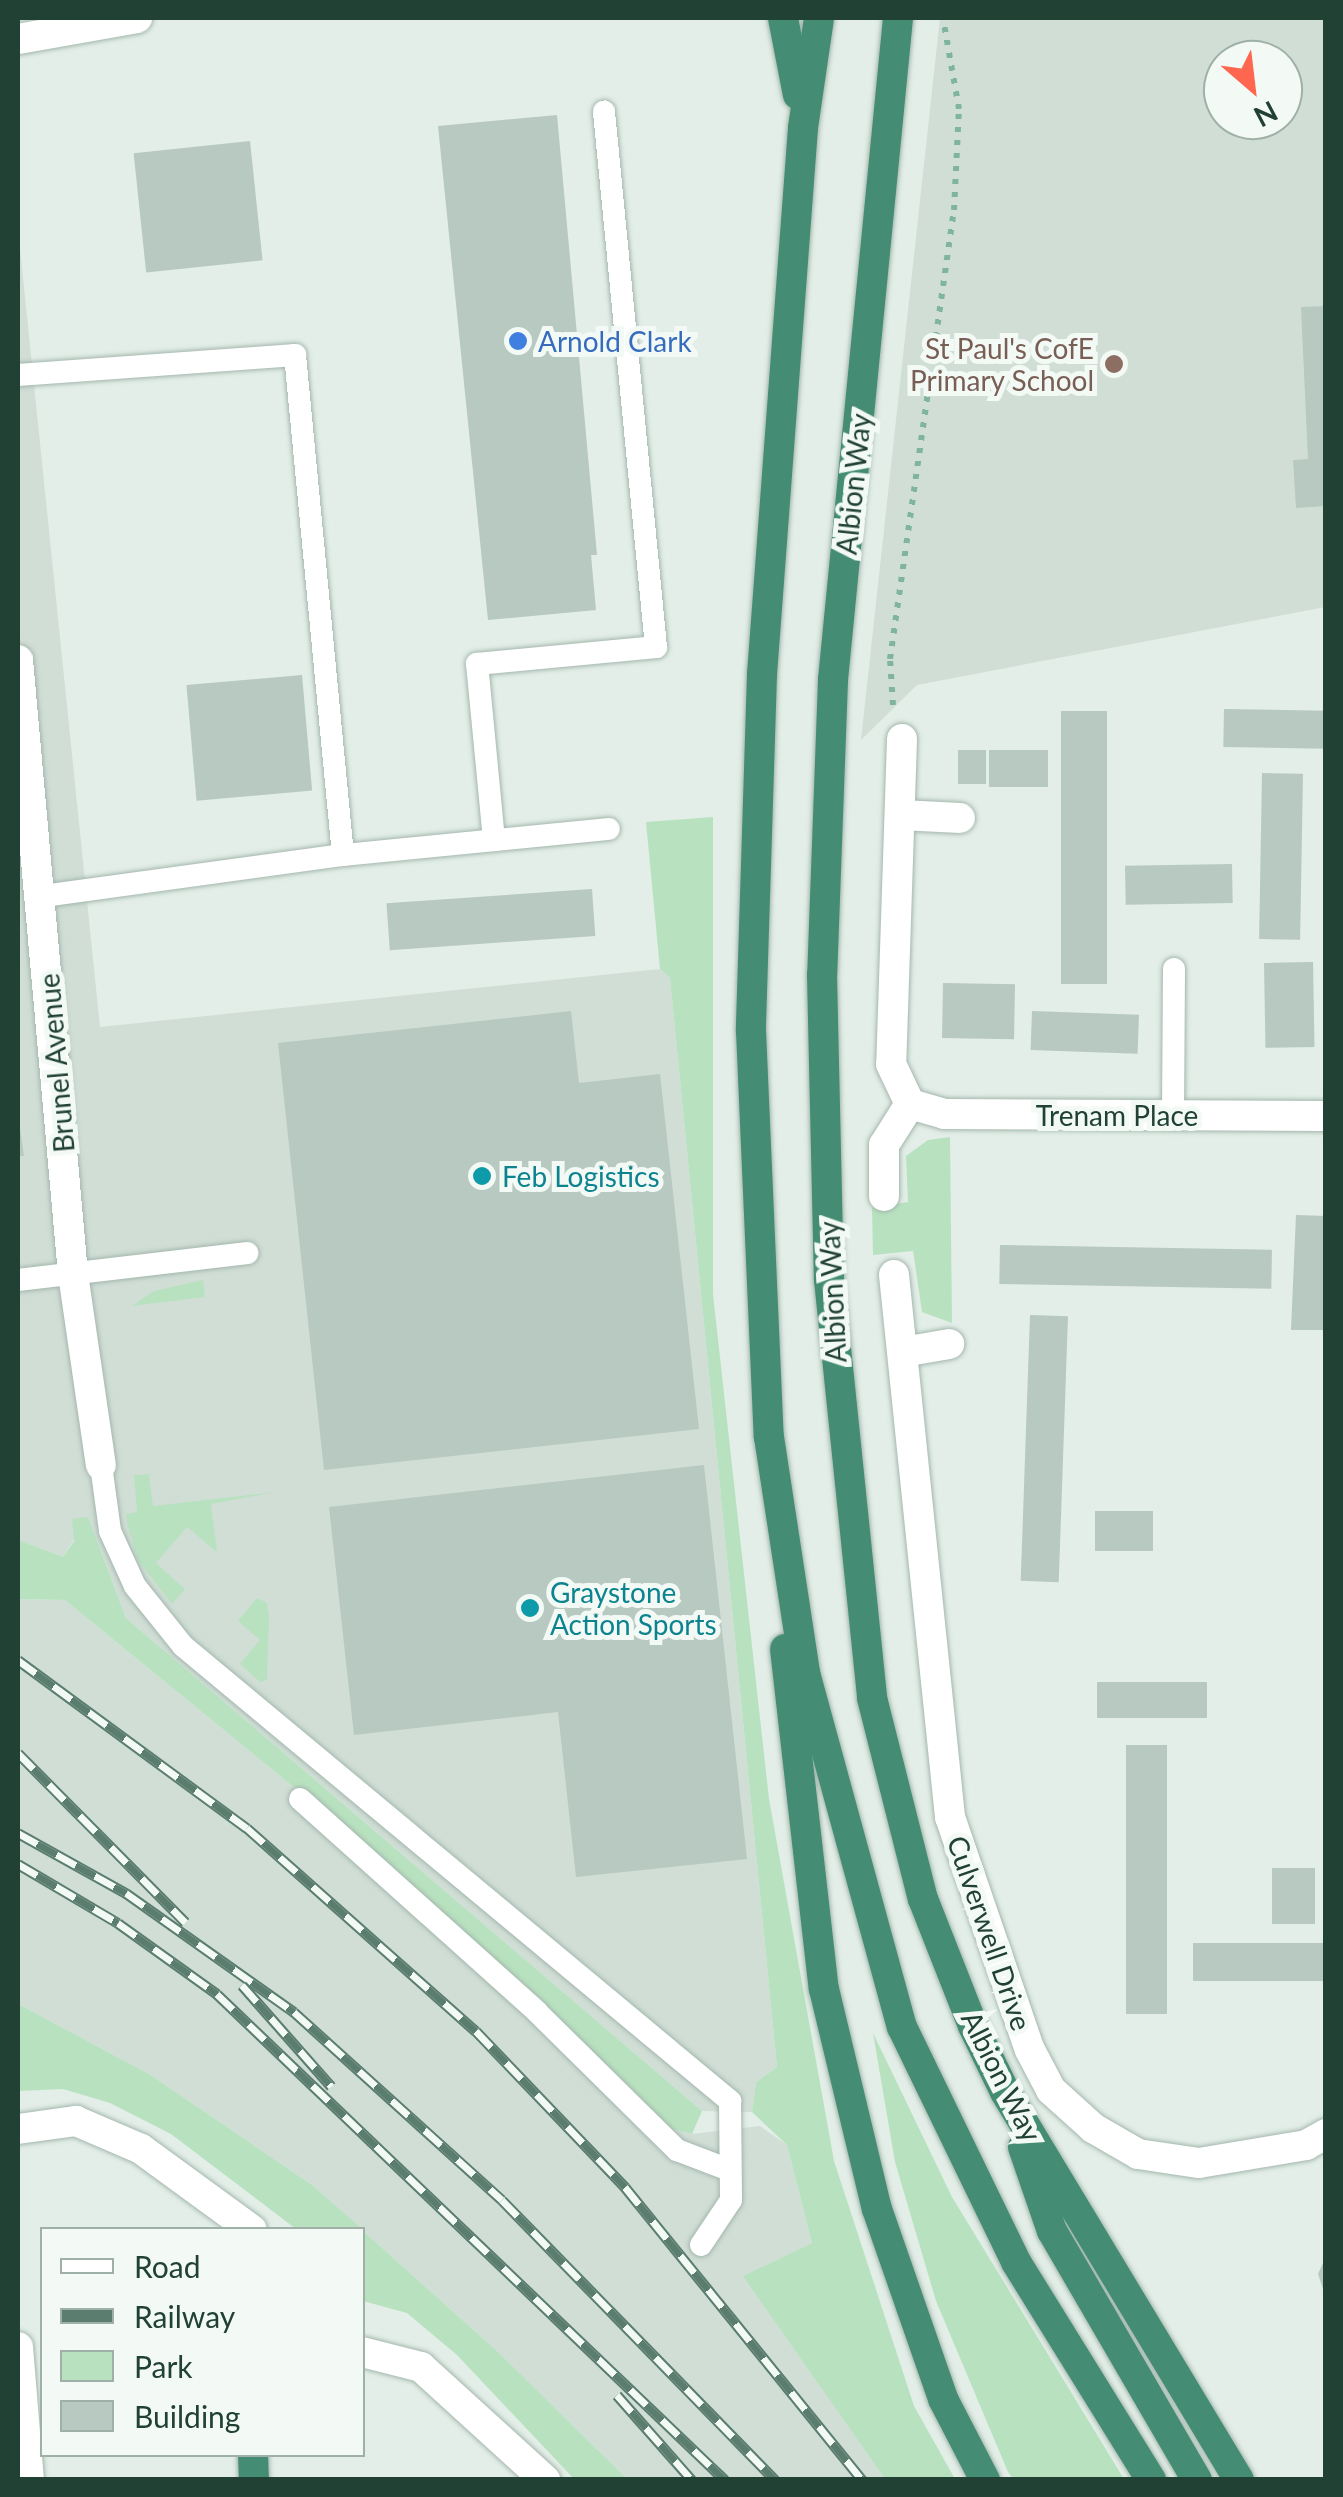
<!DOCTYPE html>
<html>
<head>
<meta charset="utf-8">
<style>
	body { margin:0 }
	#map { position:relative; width:1343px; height:2497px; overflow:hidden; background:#e2eee7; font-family:Lato,sans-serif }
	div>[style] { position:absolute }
	.built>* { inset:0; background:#d0ded6 }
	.green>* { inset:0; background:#b8e2bf }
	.building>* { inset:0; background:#b7c9c0; transform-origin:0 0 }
	.path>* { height:6px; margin-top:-3px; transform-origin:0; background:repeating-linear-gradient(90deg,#7fb59e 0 5px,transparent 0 13px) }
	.roads { filter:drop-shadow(0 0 2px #a4b7ae) drop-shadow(0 0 2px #a4b7ae) }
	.service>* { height:22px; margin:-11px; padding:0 11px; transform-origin:11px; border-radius:11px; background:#fff }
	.minor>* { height:30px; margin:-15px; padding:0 15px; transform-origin:15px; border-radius:15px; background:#fff }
	.tertiary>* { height:30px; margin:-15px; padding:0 15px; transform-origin:15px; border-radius:15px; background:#fff }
	.trunk>* { height:30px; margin:-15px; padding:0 15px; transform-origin:15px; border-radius:15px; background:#448d74 }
	.rail>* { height:11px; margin-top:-5.5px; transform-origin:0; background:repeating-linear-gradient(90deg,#f3faf6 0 22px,#5a7d70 0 44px); box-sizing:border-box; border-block:2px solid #5a7d70 }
	.dots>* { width:28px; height:28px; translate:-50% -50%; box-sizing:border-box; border:5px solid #f3faf6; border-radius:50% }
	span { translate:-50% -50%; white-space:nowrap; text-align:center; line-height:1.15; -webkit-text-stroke:10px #f3faf6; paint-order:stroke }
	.shop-label { font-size:28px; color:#366cbe }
	.left { translate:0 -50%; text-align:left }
	.education-label { font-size:28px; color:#785e54 }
	.right { translate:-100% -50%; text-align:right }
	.street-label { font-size:28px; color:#204134 }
	.culture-label { font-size:28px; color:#0d838f }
	.frame { position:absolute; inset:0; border:20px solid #204134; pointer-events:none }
	.legend { position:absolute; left:40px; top:2227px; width:325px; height:230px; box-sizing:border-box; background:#f3faf6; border:2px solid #9fb0a8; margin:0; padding:12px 18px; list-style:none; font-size:30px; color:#204134 }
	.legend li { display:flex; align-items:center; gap:20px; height:50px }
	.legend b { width:50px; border:2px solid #9fb0a8 }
	.north { position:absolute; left:1203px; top:40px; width:100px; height:100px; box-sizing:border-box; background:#f3faf6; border:2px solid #9fb0a8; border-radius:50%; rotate:152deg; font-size:28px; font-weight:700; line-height:40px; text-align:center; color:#204134 }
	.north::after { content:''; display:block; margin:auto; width:35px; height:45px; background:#ff664f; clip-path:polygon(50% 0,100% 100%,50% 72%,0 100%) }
</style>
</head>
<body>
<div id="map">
	<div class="built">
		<div style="clip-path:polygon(evenodd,940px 18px,1325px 18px,1325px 607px,917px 685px,861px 740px,940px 18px,1223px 60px,1283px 60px,1283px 120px,1223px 120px,1223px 60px)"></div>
		<div style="clip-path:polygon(18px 229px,100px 1027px,660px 969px,670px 978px,777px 2067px,756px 2082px,752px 2112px,702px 2111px,126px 1618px,88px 1517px,63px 1557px,18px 1540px)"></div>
		<div style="clip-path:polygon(18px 1599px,65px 1600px,379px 1857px,662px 2125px,692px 2134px,760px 2126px,787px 2145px,812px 2243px,744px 2276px,885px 2479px,627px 2479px,497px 2351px,312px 2185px,149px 2074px,18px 2004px)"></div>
	</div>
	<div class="green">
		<div style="clip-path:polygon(713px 817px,713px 1294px,769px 1799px,834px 2161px,914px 2406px,955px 2479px,885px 2479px,743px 2276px,812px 2243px,787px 2145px,752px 2112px,756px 2082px,777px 2067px,670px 978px,660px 969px,646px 822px)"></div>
		<div style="clip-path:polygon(950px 1137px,952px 1323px,922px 1312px,913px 1251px,873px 1255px,872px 1208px,908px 1202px,906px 1156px,928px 1140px)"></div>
		<div style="clip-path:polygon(203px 1280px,205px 1297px,132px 1306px,154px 1291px)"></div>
		<div style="clip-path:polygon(149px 1474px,153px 1506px,275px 1492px,211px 1504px,217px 1552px,187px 1527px,156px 1563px,185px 1589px,172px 1604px,138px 1560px,127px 1523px,126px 1514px,137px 1512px,134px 1475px)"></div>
		<div style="clip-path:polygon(88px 1517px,126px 1618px,702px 2111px,692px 2134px,662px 2126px,379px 1857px,65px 1600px,18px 1599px,18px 1540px,63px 1557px,74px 1541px,72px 1519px)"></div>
		<div style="clip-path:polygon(257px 1598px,267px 1603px,269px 1617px,267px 1680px,260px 1682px,240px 1664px,260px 1640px,238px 1621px)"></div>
		<div style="clip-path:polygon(18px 2004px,149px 2074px,312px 2185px,362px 2229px,296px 2229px,171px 2134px,110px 2103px,63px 2089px,18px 2091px)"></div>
		<div style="clip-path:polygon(873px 2033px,952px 2197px,1124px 2479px,1013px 2479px,1008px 2472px,936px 2301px,895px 2162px)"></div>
		<div style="clip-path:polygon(362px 2230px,497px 2351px,627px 2479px,574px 2479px,457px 2355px,407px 2313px,363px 2301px)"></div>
	</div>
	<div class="building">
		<div style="clip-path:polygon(557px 115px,597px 555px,591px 555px,596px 610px,488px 620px,438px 126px)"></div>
		<div style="left:250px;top:141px;width:120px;height:117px;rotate:84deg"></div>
		<div style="clip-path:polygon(1326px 306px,1326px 506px,1296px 508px,1293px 460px,1308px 459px,1301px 307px)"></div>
		<div style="left:302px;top:675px;width:116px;height:116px;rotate:85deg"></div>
		<div style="left:1224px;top:709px;width:102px;height:38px;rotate:1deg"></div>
		<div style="left:1061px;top:711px;width:46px;height:273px"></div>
		<div style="left:958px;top:750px;width:28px;height:34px"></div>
		<div style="left:989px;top:750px;width:59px;height:37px"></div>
		<div style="left:1262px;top:773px;width:41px;height:166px;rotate:1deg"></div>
		<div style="left:1232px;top:864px;width:39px;height:107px;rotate:89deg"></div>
		<div style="left:592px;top:889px;width:47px;height:206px;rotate:86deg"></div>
		<div style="left:1313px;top:962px;width:85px;height:49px;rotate:89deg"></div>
		<div style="left:943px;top:983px;width:72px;height:55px;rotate:1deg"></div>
		<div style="clip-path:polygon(571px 1011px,579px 1083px,660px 1074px,699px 1429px,324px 1470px,278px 1043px)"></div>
		<div style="left:1032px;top:1011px;width:107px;height:39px;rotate:2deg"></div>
		<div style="clip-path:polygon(18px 1115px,24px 1156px,18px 1156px)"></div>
		<div style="clip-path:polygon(1296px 1215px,1326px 1216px,1326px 1330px,1291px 1330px)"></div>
		<div style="left:1000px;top:1245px;width:272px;height:39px;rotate:1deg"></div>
		<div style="left:1030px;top:1315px;width:38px;height:266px;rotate:2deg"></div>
		<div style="clip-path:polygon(704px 1465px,747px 1859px,576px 1877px,558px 1712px,354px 1735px,329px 1507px)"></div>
		<div style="left:1095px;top:1511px;width:58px;height:40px"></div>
		<div style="left:1097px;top:1682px;width:110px;height:36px"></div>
		<div style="left:1126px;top:1745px;width:41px;height:269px"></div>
		<div style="left:1272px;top:1868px;width:43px;height:56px"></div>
		<div style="left:1193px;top:1943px;width:133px;height:38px"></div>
		<div style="clip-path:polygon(1326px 2256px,1326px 2295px,1325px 2295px,1318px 2274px)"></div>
	</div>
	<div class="path">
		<div style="left:893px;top:705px;width:46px;rotate:-93.7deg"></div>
		<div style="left:890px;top:659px;width:454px;rotate:-81.9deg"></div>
		<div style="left:954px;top:210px;width:101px;rotate:-87.2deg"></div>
		<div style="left:959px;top:109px;width:92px;rotate:-100deg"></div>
	</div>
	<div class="roads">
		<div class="service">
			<div style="left:18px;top:375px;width:278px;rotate:-4.1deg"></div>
			<div style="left:295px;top:355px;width:502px;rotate:84.52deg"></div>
			<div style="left:494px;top:840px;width:177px;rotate:-95.5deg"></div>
			<div style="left:477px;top:664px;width:180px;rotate:-5.4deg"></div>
			<div style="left:656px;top:647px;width:538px;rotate:-95.55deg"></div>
			<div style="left:43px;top:896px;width:303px;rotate:-7.8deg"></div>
			<div style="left:343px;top:855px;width:267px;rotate:-5.6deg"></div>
			<div style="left:1173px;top:1114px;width:145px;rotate:-89.6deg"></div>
			<div style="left:18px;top:1280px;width:231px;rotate:-6.7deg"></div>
			<div style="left:101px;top:1465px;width:67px;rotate:82.2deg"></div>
			<div style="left:110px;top:1531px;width:60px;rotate:65.6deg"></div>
			<div style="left:135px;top:1586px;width:77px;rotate:51.3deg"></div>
			<div style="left:183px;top:1646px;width:712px;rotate:39.75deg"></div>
			<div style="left:730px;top:2101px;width:99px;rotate:89.4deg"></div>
			<div style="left:731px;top:2200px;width:54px;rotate:123.7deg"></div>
			<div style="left:300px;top:1799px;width:319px;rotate:41.9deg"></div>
			<div style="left:537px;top:2012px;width:197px;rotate:44.6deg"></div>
			<div style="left:677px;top:2150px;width:56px;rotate:21deg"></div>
		</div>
		<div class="minor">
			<div style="left:18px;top:660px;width:616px;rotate:84.88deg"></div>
			<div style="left:73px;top:1274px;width:193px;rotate:81.7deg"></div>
			<div style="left:902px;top:739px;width:325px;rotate:91.9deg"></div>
			<div style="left:891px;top:1064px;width:44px;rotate:64.6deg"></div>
			<div style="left:910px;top:1104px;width:35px;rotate:16deg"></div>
			<div style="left:944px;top:1114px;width:382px;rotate:0.3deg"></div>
			<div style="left:901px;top:815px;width:59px;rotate:2.9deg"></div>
			<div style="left:884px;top:1196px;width:51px;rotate:-90deg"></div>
			<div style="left:884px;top:1145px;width:49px;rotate:-57.6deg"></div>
			<div style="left:894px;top:1275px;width:545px;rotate:84.1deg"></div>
			<div style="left:950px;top:1817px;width:246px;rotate:71.1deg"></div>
			<div style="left:1030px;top:2050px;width:45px;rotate:62.3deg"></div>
			<div style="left:1051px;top:2090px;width:57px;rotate:42.1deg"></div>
			<div style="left:1093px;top:2128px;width:52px;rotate:30deg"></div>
			<div style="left:1138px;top:2154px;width:62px;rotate:8.4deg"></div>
			<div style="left:1199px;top:2163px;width:109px;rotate:-9.5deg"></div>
			<div style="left:1306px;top:2145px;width:23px;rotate:-29deg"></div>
			<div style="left:903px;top:1352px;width:47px;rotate:-9.9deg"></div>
			<div style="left:18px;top:2129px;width:59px;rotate:-7.9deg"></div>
			<div style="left:76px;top:2121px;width:71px;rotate:23.3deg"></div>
			<div style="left:141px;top:2149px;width:137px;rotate:36.1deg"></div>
			<div style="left:18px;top:2347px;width:133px;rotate:85.3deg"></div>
			<div style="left:362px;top:2352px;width:61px;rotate:14.3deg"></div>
			<div style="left:421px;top:2367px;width:168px;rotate:42.3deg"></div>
		</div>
		<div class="tertiary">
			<div style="left:18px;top:39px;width:121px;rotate:-10deg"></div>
		</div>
		<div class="trunk">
			<div style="left:783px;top:18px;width:78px;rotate:79deg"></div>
			<div style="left:819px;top:18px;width:111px;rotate:98.3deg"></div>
			<div style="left:803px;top:128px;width:548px;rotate:94.29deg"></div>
			<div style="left:762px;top:674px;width:357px;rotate:91.8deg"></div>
			<div style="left:751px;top:1031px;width:406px;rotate:87.5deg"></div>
			<div style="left:769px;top:1437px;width:239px;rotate:81.3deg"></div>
			<div style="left:805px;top:1673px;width:367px;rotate:74.7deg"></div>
			<div style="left:902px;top:2027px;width:261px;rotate:64.1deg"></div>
			<div style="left:1016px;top:2262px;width:256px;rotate:58.2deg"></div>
			<div style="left:898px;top:18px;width:665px;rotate:95.61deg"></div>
			<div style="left:833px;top:680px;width:295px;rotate:92.1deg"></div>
			<div style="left:822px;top:975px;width:305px;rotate:88.7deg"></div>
			<div style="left:829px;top:1280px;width:420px;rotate:84.1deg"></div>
			<div style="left:872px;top:1698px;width:207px;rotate:75.8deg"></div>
			<div style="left:923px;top:1899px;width:136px;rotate:68.5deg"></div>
			<div style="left:973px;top:2026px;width:73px;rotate:64.1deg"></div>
			<div style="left:1005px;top:2092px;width:453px;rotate:58.9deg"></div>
			<div style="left:785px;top:1649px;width:342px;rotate:83.5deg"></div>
			<div style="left:824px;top:1989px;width:226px;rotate:76.5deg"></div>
			<div style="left:877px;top:2209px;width:201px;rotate:70.8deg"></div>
			<div style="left:943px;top:2399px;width:91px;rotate:62.6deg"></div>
			<div style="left:1023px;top:2147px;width:89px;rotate:71deg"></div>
			<div style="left:1052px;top:2231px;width:288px;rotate:59.8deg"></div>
			<div style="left:253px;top:2454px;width:26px;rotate:88deg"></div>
		</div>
	</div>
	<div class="rail">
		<div style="left:18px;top:1660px;width:284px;rotate:36.3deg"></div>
		<div style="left:247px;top:1828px;width:306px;rotate:41.6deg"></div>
		<div style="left:476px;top:2031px;width:216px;rotate:46.3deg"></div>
		<div style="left:625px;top:2187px;width:377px;rotate:51deg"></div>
		<div style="left:18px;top:1753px;width:238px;rotate:45.3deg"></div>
		<div style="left:18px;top:1833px;width:124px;rotate:29.1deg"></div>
		<div style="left:126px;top:1893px;width:206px;rotate:35.3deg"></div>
		<div style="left:294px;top:2012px;width:280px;rotate:42.1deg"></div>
		<div style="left:502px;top:2200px;width:391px;rotate:45.7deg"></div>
		<div style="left:18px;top:1864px;width:116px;rotate:30.5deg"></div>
		<div style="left:118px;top:1923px;width:122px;rotate:35.6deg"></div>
		<div style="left:217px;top:1994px;width:703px;rotate:43.73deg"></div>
		<div style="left:242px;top:1985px;width:135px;rotate:48.6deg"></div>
		<div style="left:617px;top:2395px;width:113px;rotate:48.6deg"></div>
	</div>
	<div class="dots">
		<div style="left:518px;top:341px;background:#3f7fe0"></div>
		<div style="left:1114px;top:364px;background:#8d6e63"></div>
		<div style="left:482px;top:1176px;background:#0f9aa8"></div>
		<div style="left:530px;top:1608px;background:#0f9aa8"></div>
	</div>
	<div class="shop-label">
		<span class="left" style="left:538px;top:341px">Arnold Clark</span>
	</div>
	<div class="education-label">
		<span class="right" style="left:1094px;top:364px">St Paul's CofE<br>Primary School</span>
	</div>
	<div class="street-label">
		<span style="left:853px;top:484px;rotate:-84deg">Albion Way</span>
		<span style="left:56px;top:1063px;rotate:-95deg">Brunel Avenue</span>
		<span style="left:1117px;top:1115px">Trenam Place</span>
		<span style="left:832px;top:1292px;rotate:-93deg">Albion Way</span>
		<span style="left:990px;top:1933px;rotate:71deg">Culverwell Drive</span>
		<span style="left:1002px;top:2076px;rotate:63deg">Albion Way</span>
	</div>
	<div class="culture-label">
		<span class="left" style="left:502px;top:1176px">Feb Logistics</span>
		<span class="left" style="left:550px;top:1608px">Graystone<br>Action Sports</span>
	</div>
	<div class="frame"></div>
	<ul class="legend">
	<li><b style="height:12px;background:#fff"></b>Road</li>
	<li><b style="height:12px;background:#5a7d70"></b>Railway</li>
	<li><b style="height:28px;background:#b8e2bf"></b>Park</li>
	<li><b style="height:28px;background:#b7c9c0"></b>Building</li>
	</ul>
	<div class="north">N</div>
</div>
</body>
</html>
